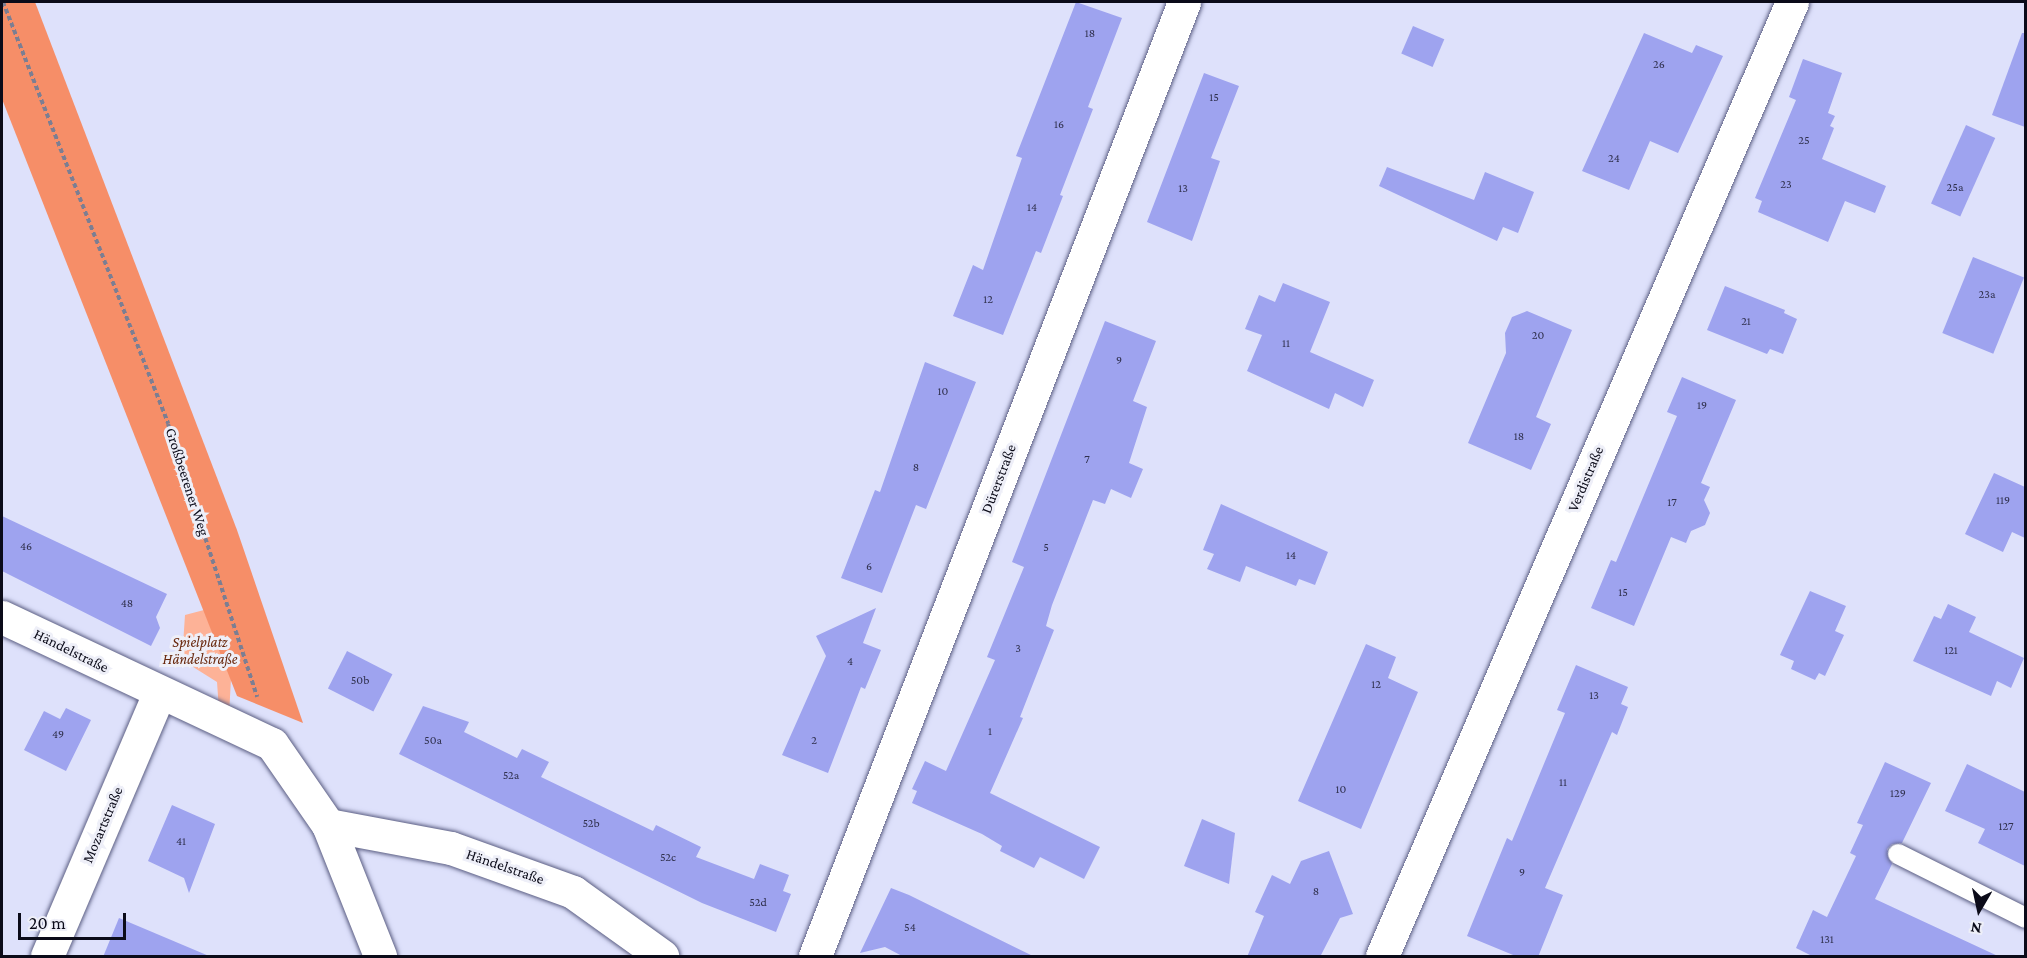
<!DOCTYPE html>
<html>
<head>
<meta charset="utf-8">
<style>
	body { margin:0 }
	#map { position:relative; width:2027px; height:958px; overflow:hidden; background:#dee1fb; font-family:"Crimson Pro",serif }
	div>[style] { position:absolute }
	.green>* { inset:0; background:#fdb297 }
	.forest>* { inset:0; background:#f68e68 }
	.building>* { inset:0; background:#9ea3ef; transform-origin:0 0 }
	.path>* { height:4px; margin-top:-2px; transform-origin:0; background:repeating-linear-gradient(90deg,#7c7e92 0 4.5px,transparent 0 7.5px) }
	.roads { filter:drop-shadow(0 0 2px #5b5e83) drop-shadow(0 0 2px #5b5e83) }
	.lane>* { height:20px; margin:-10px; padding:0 10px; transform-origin:10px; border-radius:10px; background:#fff }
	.street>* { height:33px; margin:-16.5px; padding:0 16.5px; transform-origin:16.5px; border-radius:16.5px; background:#fff }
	span { translate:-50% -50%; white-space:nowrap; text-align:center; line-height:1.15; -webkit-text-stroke:6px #eeeff8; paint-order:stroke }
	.number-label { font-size:12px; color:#30314e }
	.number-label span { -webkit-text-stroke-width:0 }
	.street-label { font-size:15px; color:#0b0b19 }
	.park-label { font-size:15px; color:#69280d; font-style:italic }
	.frame { position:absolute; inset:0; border:3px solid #0b0b19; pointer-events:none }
	.north { position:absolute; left:1949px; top:880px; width:60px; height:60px; -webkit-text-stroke:4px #eeeff8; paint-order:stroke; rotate:189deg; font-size:16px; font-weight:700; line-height:24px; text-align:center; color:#0b0b19 }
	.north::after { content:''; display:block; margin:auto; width:21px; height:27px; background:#0b0b19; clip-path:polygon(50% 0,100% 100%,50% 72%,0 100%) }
	.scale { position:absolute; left:18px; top:913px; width:108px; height:27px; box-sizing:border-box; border:3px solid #0b0b19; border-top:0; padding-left:8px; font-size:18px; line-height:21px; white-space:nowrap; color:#0b0b19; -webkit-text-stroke:4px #eeeff8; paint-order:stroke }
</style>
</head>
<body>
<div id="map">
	<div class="green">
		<div style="clip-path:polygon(204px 610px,231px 679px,229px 715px,219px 710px,217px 682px,182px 660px,185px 615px)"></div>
	</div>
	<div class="forest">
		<div style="clip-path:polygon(2px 2px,35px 2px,237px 530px,303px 723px,237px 696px,2px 99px)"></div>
	</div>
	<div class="building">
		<div style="clip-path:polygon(1076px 2px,1122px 18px,1088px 107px,1093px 109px,1060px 195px,1063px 196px,1041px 253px,1036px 251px,1003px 335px,953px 316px,973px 265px,983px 270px,1022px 158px,1016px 156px)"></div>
		<div style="left:1413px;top:26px;width:34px;height:30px;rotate:23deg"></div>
		<div style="clip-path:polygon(1644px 33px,1692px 53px,1696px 45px,1723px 56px,1678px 153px,1650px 141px,1629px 190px,1582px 171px)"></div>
		<div style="clip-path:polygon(2022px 33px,2025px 33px,2025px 127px,1992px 115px)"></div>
		<div style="clip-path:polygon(1803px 59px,1842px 73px,1828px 113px,1835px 116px,1830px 126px,1834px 128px,1822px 159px,1886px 186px,1875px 213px,1845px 201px,1828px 242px,1758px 212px,1762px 201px,1755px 198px,1796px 100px,1789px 97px)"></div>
		<div style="clip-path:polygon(1204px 73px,1239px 86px,1211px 158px,1220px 161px,1192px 241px,1147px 222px)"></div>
		<div style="left:1966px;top:125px;width:32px;height:86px;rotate:24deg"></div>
		<div style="clip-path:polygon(1387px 167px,1474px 200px,1485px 172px,1534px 192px,1518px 233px,1503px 227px,1497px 241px,1379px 186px)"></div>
		<div style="left:1973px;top:257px;width:55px;height:82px;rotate:22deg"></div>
		<div style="clip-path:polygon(1283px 283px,1330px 302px,1310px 352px,1374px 380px,1363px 407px,1335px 393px,1329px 409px,1247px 371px,1262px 335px,1245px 329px,1259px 295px,1275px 302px)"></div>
		<div style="clip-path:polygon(1725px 286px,1785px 310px,1784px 313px,1797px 319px,1783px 354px,1770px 349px,1767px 354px,1707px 330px)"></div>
		<div style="clip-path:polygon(1527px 311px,1572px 330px,1536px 417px,1551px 424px,1531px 470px,1468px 443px,1506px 353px,1505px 333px,1512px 317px)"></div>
		<div style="clip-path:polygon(1105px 321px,1156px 341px,1133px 401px,1147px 407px,1129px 463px,1143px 469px,1131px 498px,1111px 489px,1105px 504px,1093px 500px,1052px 605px,1046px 626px,1054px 630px,1020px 717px,1023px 718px,990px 793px,1100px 847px,1084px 879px,1040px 857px,1034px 868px,1000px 851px,1002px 846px,982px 834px,912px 803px,917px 791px,912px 789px,925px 761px,946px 771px,995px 660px,987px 657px,1024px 567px,1012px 562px)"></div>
		<div style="clip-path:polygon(925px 362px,976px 382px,926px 509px,916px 505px,882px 593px,841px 578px,875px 490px,880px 492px)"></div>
		<div style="clip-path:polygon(1682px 377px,1736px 400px,1701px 483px,1710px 487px,1704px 500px,1710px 513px,1705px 525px,1691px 531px,1686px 543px,1671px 537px,1634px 626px,1591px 608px,1611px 560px,1616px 562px,1677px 416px,1667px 412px)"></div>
		<div style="clip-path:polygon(1994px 473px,2025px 487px,2025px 538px,2012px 532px,2003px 552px,1965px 534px)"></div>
		<div style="clip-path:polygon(1221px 504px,1328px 552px,1315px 585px,1299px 579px,1296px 586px,1246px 566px,1240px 582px,1207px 569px,1214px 554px,1203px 550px)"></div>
		<div style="clip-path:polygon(2px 516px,167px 594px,156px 617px,160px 628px,151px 646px,2px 571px)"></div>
		<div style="clip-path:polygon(1810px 591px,1846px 606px,1835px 631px,1844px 635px,1825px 676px,1819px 673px,1815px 680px,1791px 669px,1794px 661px,1780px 655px)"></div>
		<div style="clip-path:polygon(1948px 604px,1976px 617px,1969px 632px,2024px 658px,2011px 688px,1997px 681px,1991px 696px,1913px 661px,1934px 616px,1941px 619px)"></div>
		<div style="clip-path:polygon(876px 608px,863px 643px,881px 650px,865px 689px,861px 687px,828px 773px,782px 755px,826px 656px,816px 636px)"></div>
		<div style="clip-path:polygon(1366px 644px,1396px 657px,1388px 678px,1418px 692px,1361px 829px,1298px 801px)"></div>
		<div style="left:347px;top:651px;width:51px;height:42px;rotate:27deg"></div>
		<div style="clip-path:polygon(1576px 665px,1628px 687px,1621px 704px,1628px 707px,1617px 735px,1612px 732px,1545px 888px,1563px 895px,1538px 957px,1518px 957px,1467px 936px,1507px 838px,1512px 841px,1565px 713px,1557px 710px)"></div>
		<div style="clip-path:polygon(423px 706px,469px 722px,464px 732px,517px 758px,522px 749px,549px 762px,541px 777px,653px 831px,656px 825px,701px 847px,696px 857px,754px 879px,760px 864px,789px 875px,783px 891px,791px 894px,776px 932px,702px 903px,399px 754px)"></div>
		<div style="clip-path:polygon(66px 708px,91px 720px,66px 771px,24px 750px,44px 711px,60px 719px)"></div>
		<div style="clip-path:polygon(1885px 762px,1931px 783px,1902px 843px,1892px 844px,1887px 849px,1892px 864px,1875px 899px,2000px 957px,1814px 957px,1796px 948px,1813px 910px,1827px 917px,1856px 856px,1850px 853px,1863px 825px,1857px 823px)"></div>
		<div style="clip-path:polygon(1967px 764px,2025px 792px,2025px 866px,1978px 843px,1985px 829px,1945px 811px)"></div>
		<div style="clip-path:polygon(172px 805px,215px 824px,189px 893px,184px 878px,148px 861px)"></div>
		<div style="clip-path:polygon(1202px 819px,1235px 833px,1229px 884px,1184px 866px)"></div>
		<div style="clip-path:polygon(1329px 851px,1353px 914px,1340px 918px,1320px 957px,1247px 957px,1264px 916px,1255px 912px,1272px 875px,1290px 884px,1301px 861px)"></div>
		<div style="clip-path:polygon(891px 888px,909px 895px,1035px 957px,904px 957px,885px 947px,860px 953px)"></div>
		<div style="clip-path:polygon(119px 918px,209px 956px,209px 957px,103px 957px)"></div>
	</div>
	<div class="path">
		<div style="left:3px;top:2px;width:453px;rotate:68.6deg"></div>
		<div style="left:168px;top:424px;width:287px;rotate:71.9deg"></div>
	</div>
	<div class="roads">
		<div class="lane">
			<div style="left:1898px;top:854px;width:143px;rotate:26.6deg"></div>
		</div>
		<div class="street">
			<div style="left:2px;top:617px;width:298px;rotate:25.2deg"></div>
			<div style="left:272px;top:744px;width:98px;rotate:55.3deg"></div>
			<div style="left:328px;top:825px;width:141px;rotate:68.3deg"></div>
			<div style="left:328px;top:825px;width:125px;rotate:10.6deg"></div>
			<div style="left:451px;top:848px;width:130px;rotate:19.8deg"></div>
			<div style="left:573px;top:892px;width:110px;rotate:35.7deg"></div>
			<div style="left:47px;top:956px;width:286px;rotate:-66.9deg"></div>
			<div style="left:815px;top:956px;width:1023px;rotate:-68.85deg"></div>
			<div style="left:1382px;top:956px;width:1038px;rotate:-66.74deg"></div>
		</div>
	</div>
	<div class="number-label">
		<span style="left:1090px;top:34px">18</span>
		<span style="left:1659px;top:65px">26</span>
		<span style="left:1214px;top:98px">15</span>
		<span style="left:1059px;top:125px">16</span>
		<span style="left:1804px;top:141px">25</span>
		<span style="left:1614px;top:159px">24</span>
		<span style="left:1786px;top:185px">23</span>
		<span style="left:1955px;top:188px">25a</span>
		<span style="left:1183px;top:189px">13</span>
		<span style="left:1032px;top:208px">14</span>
		<span style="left:1987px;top:295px">23a</span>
		<span style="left:988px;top:300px">12</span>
		<span style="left:1746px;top:322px">21</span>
		<span style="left:1538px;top:336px">20</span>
		<span style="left:1286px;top:344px">11</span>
		<span style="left:1119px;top:361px">9</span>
		<span style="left:943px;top:392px">10</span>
		<span style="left:1702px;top:406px">19</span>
		<span style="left:1519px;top:437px">18</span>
		<span style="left:1087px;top:460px">7</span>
		<span style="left:916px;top:468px">8</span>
		<span style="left:2003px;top:501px">119</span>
		<span style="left:1672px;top:503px">17</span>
		<span style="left:26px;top:547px">46</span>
		<span style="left:1046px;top:548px">5</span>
		<span style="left:1291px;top:556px">14</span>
		<span style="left:869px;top:567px">6</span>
		<span style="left:1623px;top:593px">15</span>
		<span style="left:127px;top:604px">48</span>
		<span style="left:1018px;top:649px">3</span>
		<span style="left:1951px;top:651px">121</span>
		<span style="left:850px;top:662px">4</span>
		<span style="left:360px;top:681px">50b</span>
		<span style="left:1376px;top:685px">12</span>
		<span style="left:1594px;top:696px">13</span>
		<span style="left:990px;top:732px">1</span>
		<span style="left:58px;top:735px">49</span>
		<span style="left:433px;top:741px">50a</span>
		<span style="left:814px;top:741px">2</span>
		<span style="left:511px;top:776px">52a</span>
		<span style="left:1563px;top:783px">11</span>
		<span style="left:1341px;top:790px">10</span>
		<span style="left:1898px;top:794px">129</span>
		<span style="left:591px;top:824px">52b</span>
		<span style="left:2006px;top:827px">127</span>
		<span style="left:181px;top:842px">41</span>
		<span style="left:668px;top:858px">52c</span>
		<span style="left:1522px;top:873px">9</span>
		<span style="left:1316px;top:892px">8</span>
		<span style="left:758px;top:903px">52d</span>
		<span style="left:910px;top:928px">54</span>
		<span style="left:1827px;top:940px">131</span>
	</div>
	<div class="street-label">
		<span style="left:999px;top:479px;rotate:-69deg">Dürerstraße</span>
		<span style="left:1586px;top:479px;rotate:-67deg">Verdistraße</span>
		<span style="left:187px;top:482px;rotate:72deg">Großbeerener Weg</span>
		<span style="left:71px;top:651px;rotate:26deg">Händelstraße</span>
		<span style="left:103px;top:825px;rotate:-67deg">Mozartstraße</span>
		<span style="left:505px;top:867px;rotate:19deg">Händelstraße</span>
	</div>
	<div class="park-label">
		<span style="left:200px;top:651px">Spielplatz<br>Händelstraße</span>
	</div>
	<div class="frame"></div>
	<div class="north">N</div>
	<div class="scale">20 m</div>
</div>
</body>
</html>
